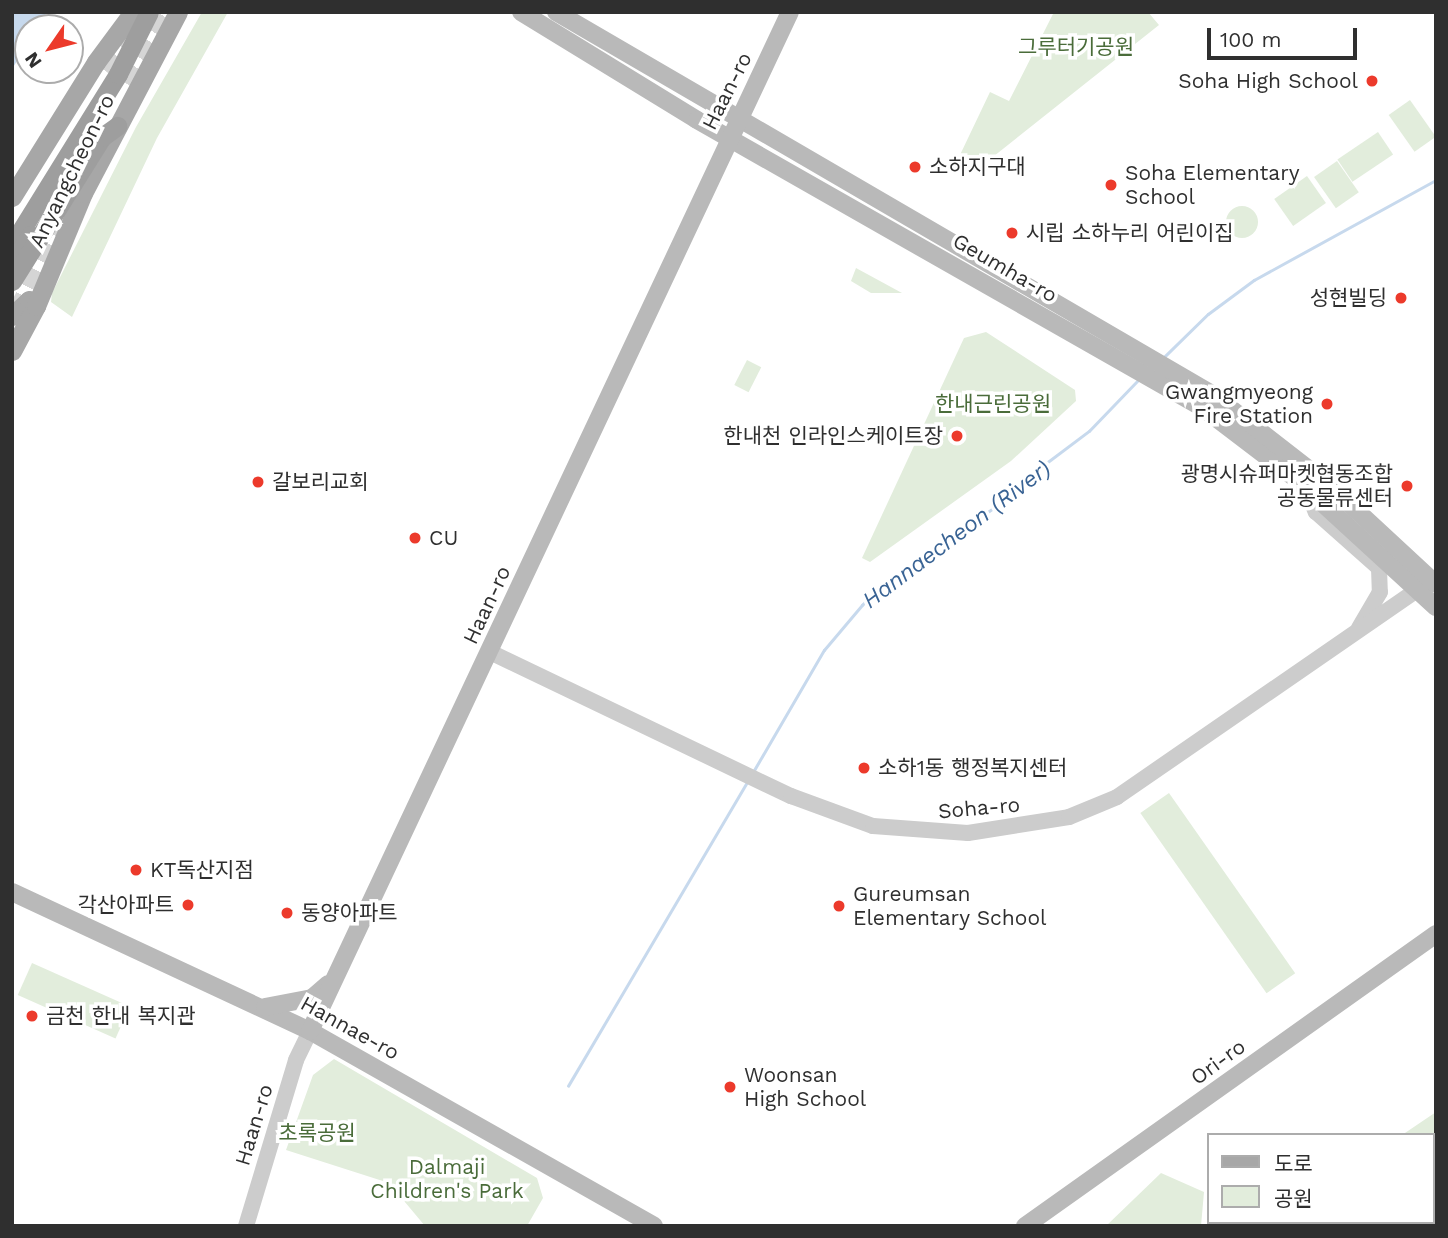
<!DOCTYPE html>
<html>
<head>
<meta charset="utf-8">
<style>
	body { margin:0 }
	#map { position:relative; width:1448px; height:1238px; overflow:hidden; background:#fff; font-family:"Work Sans","Noto Sans KR",sans-serif }
	div>[style] { position:absolute }
	.green>* { inset:0; background:#e2eddc; transform-origin:0 0 }
	.round { border-radius:50% }
	.water>* { inset:0; background:#c7d9ed }
	.stream>* { height:2.5px; margin:-1.25px; padding:0 1.25px; transform-origin:1.25px; border-radius:1.25px; background:#c7d9ed }
	.trunk-tunnel>* { height:19px; margin-top:-9.5px; transform-origin:0; background:repeating-linear-gradient(90deg,#d5d5d5 0 19px,transparent 0 29px) }
	.tertiary>* { height:16px; margin:-8px; padding:0 8px; transform-origin:8px; border-radius:8px; background:#ccc }
	.secondary>* { height:18px; margin:-9px; padding:0 9px; transform-origin:9px; border-radius:9px; background:#b9b9b9 }
	.primary>* { height:19px; margin:-9.5px; padding:0 9.5px; transform-origin:9.5px; border-radius:9.5px; background:#a7a7a7 }
	.trunk>* { height:19px; margin:-9.5px; padding:0 9.5px; transform-origin:9.5px; border-radius:9.5px; background:#9e9e9e }
	.dots>* { width:19px; height:19px; translate:-50% -50%; box-sizing:border-box; border:4px solid #fff; border-radius:50% }
	span { translate:-50% -50%; white-space:nowrap; text-align:center; line-height:1.15; -webkit-text-stroke:7px #fff; paint-order:stroke }
	.park-label { font-size:21px; color:#4a6c3a }
	.poi-label { font-size:21px; color:#2f2f2f }
	.right { translate:-100% -50%; text-align:right }
	.left { translate:0 -50%; text-align:left }
	.street-label { font-size:21px; color:#2f2f2f }
	.water-label { font-size:23px; color:#396394; font-style:italic }
	.frame { position:absolute; inset:0; border:14px solid #2f2f2f; pointer-events:none }
	.legend { position:absolute; left:1207px; top:1133px; width:228px; height:91px; box-sizing:border-box; background:#fff; border:2px solid #acacac; margin:0; padding:9px 12px; list-style:none; font-size:21px; color:#2f2f2f }
	.legend li { display:flex; align-items:center; gap:14px; height:35px }
	.legend b { width:35px; border:2px solid #acacac }
	.north { position:absolute; left:14px; top:14px; width:70px; height:70px; box-sizing:border-box; background:#fff; border:2px solid #acacac; border-radius:50%; rotate:235deg; font-size:19px; font-weight:700; line-height:28px; text-align:center; color:#2f2f2f }
	.north::after { content:''; display:block; margin:auto; width:24px; height:32px; background:#ec3a2b; clip-path:polygon(50% 0,100% 100%,50% 72%,0 100%) }
	.scale { position:absolute; left:1207px; top:28px; width:150px; height:32px; box-sizing:border-box; border:4px solid #2f2f2f; border-top:0; padding-left:9px; font-size:21px; line-height:24px; white-space:nowrap; color:#2f2f2f; -webkit-text-stroke:5px #fff; paint-order:stroke }
</style>
</head>
<body>
<div id="map">
	<div class="green">
		<div style="clip-path:polygon(202px 12px,228px 12px,157px 138px,72px 317px,51px 302px,52px 293px,136px 127px)"></div>
		<div style="clip-path:polygon(1054px 12px,1148px 12px,1159px 25px,984px 164px,974px 165px,959px 157px,990px 92px,1009px 101px)"></div>
		<div style="left:1410px;top:100px;width:45px;height:26px;rotate:55deg"></div>
		<div style="left:1378px;top:132px;width:27px;height:49px;rotate:56deg"></div>
		<div style="left:1337px;top:161px;width:38px;height:28px;rotate:55deg"></div>
		<div style="left:1307px;top:176px;width:33px;height:40px;rotate:55deg"></div>
		<div class="round" style="left:1226px;top:206px;width:32px;height:32px"></div>
		<div style="clip-path:polygon(856px 268px,902px 293px,871px 293px,851px 281px)"></div>
		<div style="clip-path:polygon(986px 332px,1075px 390px,1076px 401px,1011px 461px,870px 562px,862px 558px,964px 338px)"></div>
		<div style="left:747px;top:360px;width:16px;height:28px;rotate:27deg"></div>
		<div style="left:1169px;top:793px;width:220px;height:35px;rotate:55deg"></div>
		<div style="left:32px;top:963px;width:107px;height:35px;rotate:24deg"></div>
		<div style="clip-path:polygon(334px 1059px,537px 1178px,543px 1198px,527px 1226px,425px 1226px,389px 1183px,286px 1150px,313px 1075px)"></div>
		<div style="clip-path:polygon(1436px 1112px,1436px 1226px,1206px 1226px,1432px 1222px,1432px 1135px,1402px 1135px)"></div>
		<div style="clip-path:polygon(1161px 1173px,1204px 1192px,1201px 1226px,1106px 1226px)"></div>
	</div>
	<div class="water">
		<div style="clip-path:polygon(12px 12px,47px 12px,37px 28px,28px 28px,28px 43px,12px 69px)"></div>
	</div>
	<div class="stream">
		<div style="left:1162px;top:359px;width:64px;rotate:-44.4deg"></div>
		<div style="left:1208px;top:314px;width:57px;rotate:-36.5deg"></div>
		<div style="left:1254px;top:280px;width:208px;rotate:-28.8deg"></div>
		<div style="left:753px;top:772px;width:141px;rotate:-59.8deg"></div>
		<div style="left:824px;top:650px;width:59px;rotate:-49.8deg"></div>
		<div style="left:862px;top:605px;width:34px;rotate:-43deg"></div>
		<div style="left:887px;top:582px;width:163px;rotate:-34.8deg"></div>
		<div style="left:1021px;top:489px;width:30px;rotate:-48deg"></div>
		<div style="left:1041px;top:467px;width:60px;rotate:-36.9deg"></div>
		<div style="left:1089px;top:431px;width:72px;rotate:-46.1deg"></div>
		<div style="left:568px;top:1086px;width:354px;rotate:-59.5deg"></div>
	</div>
	<div class="trunk-tunnel">
		<div style="left:106px;top:71px;width:46px;rotate:-55.6deg"></div>
		<div style="left:123px;top:81px;width:82px;rotate:-56.9deg"></div>
		<div style="left:16px;top:313px;width:102px;rotate:-62.7deg"></div>
	</div>
	<div class="tertiary">
		<div style="left:1306px;top:489px;width:25px;rotate:67deg"></div>
		<div style="left:1316px;top:512px;width:84px;rotate:41.6deg"></div>
		<div style="left:1379px;top:568px;width:24px;rotate:88deg"></div>
		<div style="left:1380px;top:592px;width:42px;rotate:120.3deg"></div>
		<div style="left:490px;top:652px;width:334px;rotate:25.6deg"></div>
		<div style="left:791px;top:796px;width:87px;rotate:20.1deg"></div>
		<div style="left:873px;top:826px;width:95px;rotate:4.2deg"></div>
		<div style="left:968px;top:833px;width:102px;rotate:-9deg"></div>
		<div style="left:1069px;top:817px;width:52px;rotate:-22.6deg"></div>
		<div style="left:1117px;top:797px;width:377px;rotate:-34.6deg"></div>
		<div style="left:246px;top:1226px;width:173px;rotate:-73.2deg"></div>
		<div style="left:296px;top:1060px;width:32px;rotate:-64deg"></div>
	</div>
	<div class="secondary">
		<div style="left:521px;top:12px;width:206px;rotate:31.5deg"></div>
		<div style="left:697px;top:120px;width:582px;rotate:29.65deg"></div>
		<div style="left:1203px;top:408px;width:116px;rotate:37.3deg"></div>
		<div style="left:1295px;top:478px;width:191px;rotate:42.5deg"></div>
		<div style="left:556px;top:12px;width:759px;rotate:30.21deg"></div>
		<div style="left:1212px;top:394px;width:150px;rotate:37.9deg"></div>
		<div style="left:1330px;top:486px;width:144px;rotate:42.8deg"></div>
		<div style="left:12px;top:892px;width:329px;rotate:25deg"></div>
		<div style="left:310px;top:1031px;width:395px;rotate:29.5deg"></div>
		<div style="left:265px;top:1007px;width:48px;rotate:-10.8deg"></div>
		<div style="left:312px;top:998px;width:21px;rotate:-41deg"></div>
		<div style="left:310px;top:1031px;width:1126px;rotate:-64.78deg"></div>
		<div style="left:1025px;top:1226px;width:504px;rotate:-35.39deg"></div>
	</div>
	<div class="primary">
		<div style="left:12px;top:197px;width:159px;rotate:-58.1deg"></div>
		<div style="left:96px;top:62px;width:62px;rotate:-53.5deg"></div>
		<div style="left:12px;top:316px;width:23px;rotate:-43deg"></div>
		<div style="left:29px;top:300px;width:9px;rotate:41deg"></div>
		<div style="left:12px;top:351px;width:51px;rotate:-61.9deg"></div>
		<div style="left:36px;top:306px;width:122px;rotate:-67.4deg"></div>
		<div style="left:83px;top:193px;width:204px;rotate:-62.3deg"></div>
	</div>
	<div class="trunk">
		<div style="left:12px;top:245px;width:201px;rotate:-58.2deg"></div>
		<div style="left:118px;top:74px;width:69px;rotate:-63.4deg"></div>
		<div style="left:12px;top:264px;width:34px;rotate:-58deg"></div>
		<div style="left:12px;top:281px;width:170px;rotate:-58deg"></div>
		<div style="left:102px;top:137px;width:19px;rotate:-36deg"></div>
	</div>
	<div class="dots">
		<div style="left:1372px;top:81px;background:#ec3a2b"></div>
		<div style="left:915px;top:167px;background:#ec3a2b"></div>
		<div style="left:1111px;top:185px;background:#ec3a2b"></div>
		<div style="left:1012px;top:233px;background:#ec3a2b"></div>
		<div style="left:1401px;top:298px;background:#ec3a2b"></div>
		<div style="left:1327px;top:404px;background:#ec3a2b"></div>
		<div style="left:957px;top:436px;background:#ec3a2b"></div>
		<div style="left:258px;top:482px;background:#ec3a2b"></div>
		<div style="left:1407px;top:486px;background:#ec3a2b"></div>
		<div style="left:415px;top:538px;background:#ec3a2b"></div>
		<div style="left:864px;top:768px;background:#ec3a2b"></div>
		<div style="left:136px;top:870px;background:#ec3a2b"></div>
		<div style="left:188px;top:905px;background:#ec3a2b"></div>
		<div style="left:839px;top:906px;background:#ec3a2b"></div>
		<div style="left:287px;top:913px;background:#ec3a2b"></div>
		<div style="left:32px;top:1016px;background:#ec3a2b"></div>
		<div style="left:730px;top:1087px;background:#ec3a2b"></div>
	</div>
	<div class="park-label">
		<span style="left:1076px;top:47px">그루터기공원</span>
		<span style="left:993px;top:404px">한내근린공원</span>
		<span style="left:317px;top:1133px">초록공원</span>
		<span style="left:447px;top:1179px">Dalmaji<br>Children's Park</span>
	</div>
	<div class="poi-label">
		<span class="right" style="left:1358px;top:81px">Soha High School</span>
		<span class="left" style="left:929px;top:167px">소하지구대</span>
		<span class="left" style="left:1125px;top:185px">Soha Elementary<br>School</span>
		<span class="left" style="left:1026px;top:233px">시립 소하누리 어린이집</span>
		<span class="right" style="left:1387px;top:298px">성현빌딩</span>
		<span class="right" style="left:1313px;top:404px">Gwangmyeong<br>Fire Station</span>
		<span class="right" style="left:943px;top:436px">한내천 인라인스케이트장</span>
		<span class="right" style="left:1393px;top:486px">광명시슈퍼마켓협동조합<br>공동물류센터</span>
		<span class="left" style="left:272px;top:482px">갈보리교회</span>
		<span class="left" style="left:429px;top:538px">CU</span>
		<span class="left" style="left:878px;top:768px">소하1동 행정복지센터</span>
		<span class="left" style="left:150px;top:870px">KT독산지점</span>
		<span class="left" style="left:853px;top:906px">Gureumsan<br>Elementary School</span>
		<span class="right" style="left:174px;top:905px">각산아파트</span>
		<span class="left" style="left:301px;top:913px">동양아파트</span>
		<span class="left" style="left:46px;top:1016px">금천 한내 복지관</span>
		<span class="left" style="left:744px;top:1087px">Woonsan<br>High School</span>
	</div>
	<div class="street-label">
		<span style="left:727px;top:91px;rotate:-63deg">Haan-ro</span>
		<span style="left:72px;top:171px;rotate:-64deg">Anyangcheon-ro</span>
		<span style="left:1005px;top:268px;rotate:30deg">Geumha-ro</span>
		<span style="left:487px;top:605px;rotate:-65deg">Haan-ro</span>
		<span style="left:979px;top:808px;rotate:-5deg">Soha-ro</span>
		<span style="left:350px;top:1028px;rotate:29deg">Hannae-ro</span>
		<span style="left:1218px;top:1062px;rotate:-36deg">Ori-ro</span>
		<span style="left:254px;top:1125px;rotate:-73deg">Haan-ro</span>
	</div>
	<div class="water-label">
		<span style="left:957px;top:535px;rotate:-37deg">Hannaecheon (River)</span>
	</div>
	<div class="frame"></div>
	<ul class="legend">
	<li><b style="height:9px;background:#a7a7a7"></b>도로</li>
	<li><b style="height:19px;background:#e2eddc"></b>공원</li>
	</ul>
	<div class="north">N</div>
	<div class="scale">100 m</div>
</div>
</body>
</html>
